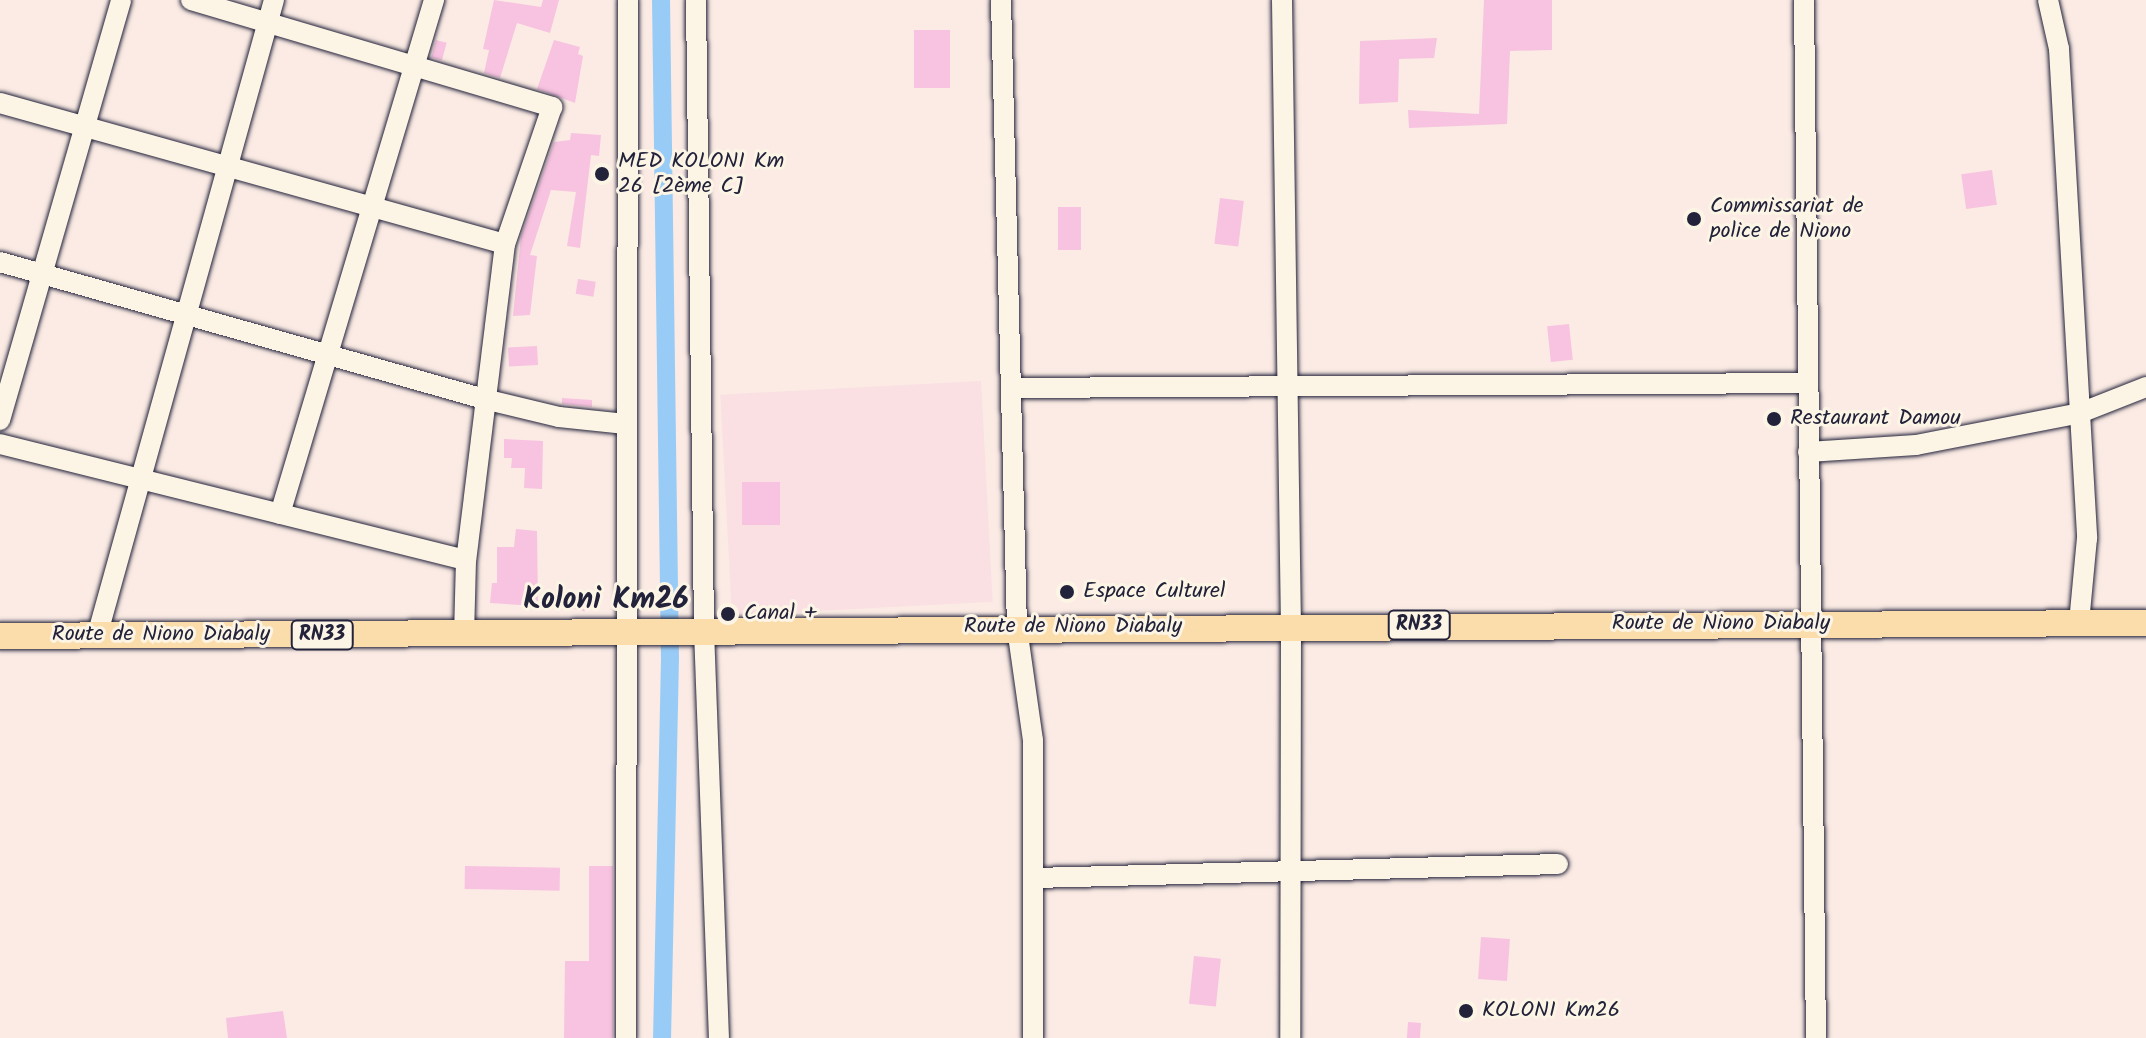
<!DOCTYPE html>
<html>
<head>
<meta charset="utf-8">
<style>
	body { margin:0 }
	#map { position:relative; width:2146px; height:1038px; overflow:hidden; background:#fbebe4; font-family:Kalam,sans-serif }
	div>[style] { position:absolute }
	.built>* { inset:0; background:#fadfe3; transform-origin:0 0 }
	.canal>* { height:18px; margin:-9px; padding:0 9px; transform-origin:9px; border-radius:9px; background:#98ccf6 }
	.building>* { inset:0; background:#f7c3e0; transform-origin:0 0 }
	.roads { filter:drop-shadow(0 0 2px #22223b) drop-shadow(0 0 2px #22223b) }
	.minor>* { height:20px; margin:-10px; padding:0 10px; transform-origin:10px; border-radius:10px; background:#fcf5e5 }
	.major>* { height:26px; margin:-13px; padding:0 13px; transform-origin:13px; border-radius:13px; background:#fbddab }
	.dots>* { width:22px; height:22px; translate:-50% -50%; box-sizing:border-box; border:4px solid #fcf5e5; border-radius:50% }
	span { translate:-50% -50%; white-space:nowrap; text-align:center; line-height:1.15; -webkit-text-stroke:6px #fcf5e5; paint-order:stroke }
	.shield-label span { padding:2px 6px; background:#fcf5e5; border:2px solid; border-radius:6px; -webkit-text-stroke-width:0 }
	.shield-label { font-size:20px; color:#22223b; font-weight:700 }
	.poi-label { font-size:22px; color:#22223b }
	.left { translate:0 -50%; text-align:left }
	.street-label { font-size:22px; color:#22223b }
	.district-label { font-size:30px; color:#22223b; font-weight:700 }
</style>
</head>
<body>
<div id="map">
	<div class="built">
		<div style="left:981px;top:381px;width:221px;height:261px;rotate:87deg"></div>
	</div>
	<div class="canal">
		<div style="left:661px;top:0;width:658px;rotate:89.22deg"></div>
		<div style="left:670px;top:658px;width:380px;rotate:91.2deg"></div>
	</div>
	<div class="building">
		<div style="clip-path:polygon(494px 0,541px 7px,543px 0,559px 0,550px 33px,517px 23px,500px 78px,484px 73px,489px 50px,483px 49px)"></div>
		<div style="clip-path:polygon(1484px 0,1552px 0,1552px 50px,1510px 51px,1507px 124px,1409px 128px,1408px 110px,1479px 114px)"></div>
		<div style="left:914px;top:30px;width:36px;height:58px"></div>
		<div style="clip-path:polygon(1437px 38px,1434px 58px,1399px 59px,1398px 102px,1359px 104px,1360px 41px)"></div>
		<div style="left:436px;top:40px;width:11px;height:18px;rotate:15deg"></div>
		<div style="clip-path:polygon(554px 40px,580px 47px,578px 54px,583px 56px,575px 103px,537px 89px)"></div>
		<div style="clip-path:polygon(571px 133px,601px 135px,599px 156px,591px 155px,580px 248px,567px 246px,576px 192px,551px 190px,530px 255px,537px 256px,530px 315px,513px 316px,521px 236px,554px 142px,570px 140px)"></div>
		<div style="left:1992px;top:170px;width:35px;height:31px;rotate:82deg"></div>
		<div style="left:1220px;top:198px;width:24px;height:46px;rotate:7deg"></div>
		<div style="left:1058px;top:207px;width:23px;height:43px"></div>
		<div style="left:578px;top:279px;width:18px;height:15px;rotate:9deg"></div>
		<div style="left:1569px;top:324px;width:36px;height:22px;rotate:84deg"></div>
		<div style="left:537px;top:346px;width:19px;height:29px;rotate:87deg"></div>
		<div style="clip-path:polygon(562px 398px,592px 400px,592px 407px,562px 404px)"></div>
		<div style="clip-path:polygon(504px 439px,543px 441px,542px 489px,524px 488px,525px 468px,511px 468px,512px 458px,504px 458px)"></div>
		<div style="left:742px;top:482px;width:38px;height:43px"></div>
		<div style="clip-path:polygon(516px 529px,537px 531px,538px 606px,490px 603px,492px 583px,497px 583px,497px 547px,514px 547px)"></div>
		<div style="left:571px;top:593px;width:18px;height:14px;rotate:16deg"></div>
		<div style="left:465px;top:866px;width:95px;height:23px;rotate:1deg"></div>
		<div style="clip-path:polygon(589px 866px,613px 866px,613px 1038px,564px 1038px,565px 961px,589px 961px)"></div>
		<div style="left:1481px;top:937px;width:29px;height:42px;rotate:4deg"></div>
		<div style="left:1194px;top:956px;width:27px;height:48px;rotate:6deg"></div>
		<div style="clip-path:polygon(283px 1011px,287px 1038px,228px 1038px,226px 1018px)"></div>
		<div style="left:1408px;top:1022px;width:13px;height:16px;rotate:4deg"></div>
	</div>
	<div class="roads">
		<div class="minor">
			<div style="left:191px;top:0;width:377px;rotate:16.5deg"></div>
			<div style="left:552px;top:107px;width:145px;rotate:108.9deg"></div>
			<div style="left:696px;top:0;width:630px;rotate:89.27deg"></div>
			<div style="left:704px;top:630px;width:408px;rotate:87.9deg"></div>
			<div style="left:1001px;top:0;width:628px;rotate:88.54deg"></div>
			<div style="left:1017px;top:628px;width:113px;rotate:81.9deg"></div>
			<div style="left:1033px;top:740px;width:298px;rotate:90deg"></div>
			<div style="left:1282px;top:0;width:626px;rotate:89.18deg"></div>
			<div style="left:1291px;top:626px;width:412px;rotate:90.1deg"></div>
			<div style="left:1804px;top:0;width:1038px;rotate:89.34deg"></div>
			<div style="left:2048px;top:0;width:50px;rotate:77.3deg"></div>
			<div style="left:2059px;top:49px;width:490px;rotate:86.7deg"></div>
			<div style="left:2087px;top:538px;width:85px;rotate:95.4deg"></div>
			<div style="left:0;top:103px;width:524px;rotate:15.6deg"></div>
			<div style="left:505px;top:244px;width:318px;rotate:97deg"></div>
			<div style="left:0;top:262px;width:503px;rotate:15.8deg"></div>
			<div style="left:484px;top:399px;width:77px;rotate:13.5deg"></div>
			<div style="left:559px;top:417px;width:67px;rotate:6deg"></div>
			<div style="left:1011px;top:388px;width:797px;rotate:-0.36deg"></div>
			<div style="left:0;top:420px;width:437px;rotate:-73.9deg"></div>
			<div style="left:0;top:444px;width:480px;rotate:14deg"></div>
			<div style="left:466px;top:560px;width:74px;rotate:91.5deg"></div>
			<div style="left:1808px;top:452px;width:108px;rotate:-3.7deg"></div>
			<div style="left:1916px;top:445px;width:167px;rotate:-11deg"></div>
			<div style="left:2080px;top:413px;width:71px;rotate:-21.5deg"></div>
			<div style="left:280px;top:514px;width:537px;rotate:-73.32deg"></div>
			<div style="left:97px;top:636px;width:660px;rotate:-74.45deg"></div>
			<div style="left:1035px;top:878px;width:523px;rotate:-1.53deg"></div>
			<div style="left:626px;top:1038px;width:1038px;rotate:-89.89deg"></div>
		</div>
		<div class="major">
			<div style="left:0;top:636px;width:2146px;rotate:-0.35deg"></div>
		</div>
	</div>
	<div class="dots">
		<div style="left:602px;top:174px;background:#22223b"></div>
		<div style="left:1694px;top:219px;background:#22223b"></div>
		<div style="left:1774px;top:419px;background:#22223b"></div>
		<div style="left:1067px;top:592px;background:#22223b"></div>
		<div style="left:728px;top:614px;background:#22223b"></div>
		<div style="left:1466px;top:1011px;background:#22223b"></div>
	</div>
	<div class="shield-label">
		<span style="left:1419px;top:625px">RN33</span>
		<span style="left:322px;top:635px">RN33</span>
	</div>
	<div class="poi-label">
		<span class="left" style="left:618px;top:174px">MED KOLONI Km<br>26 [2ème C]</span>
		<span class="left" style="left:1710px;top:219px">Commissariat de<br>police de Niono</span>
		<span class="left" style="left:1790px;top:419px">Restaurant Damou</span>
		<span class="left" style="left:1083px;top:592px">Espace Culturel</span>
		<span class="left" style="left:744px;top:614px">Canal +</span>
		<span class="left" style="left:1482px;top:1011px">KOLONI Km26</span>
	</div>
	<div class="street-label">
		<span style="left:1721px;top:624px">Route de Niono Diabaly</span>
		<span style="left:1073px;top:627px">Route de Niono Diabaly</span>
		<span style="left:161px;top:635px">Route de Niono Diabaly</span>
	</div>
	<div class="district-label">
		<span style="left:606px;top:600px">Koloni Km26</span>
	</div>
</div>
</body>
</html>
